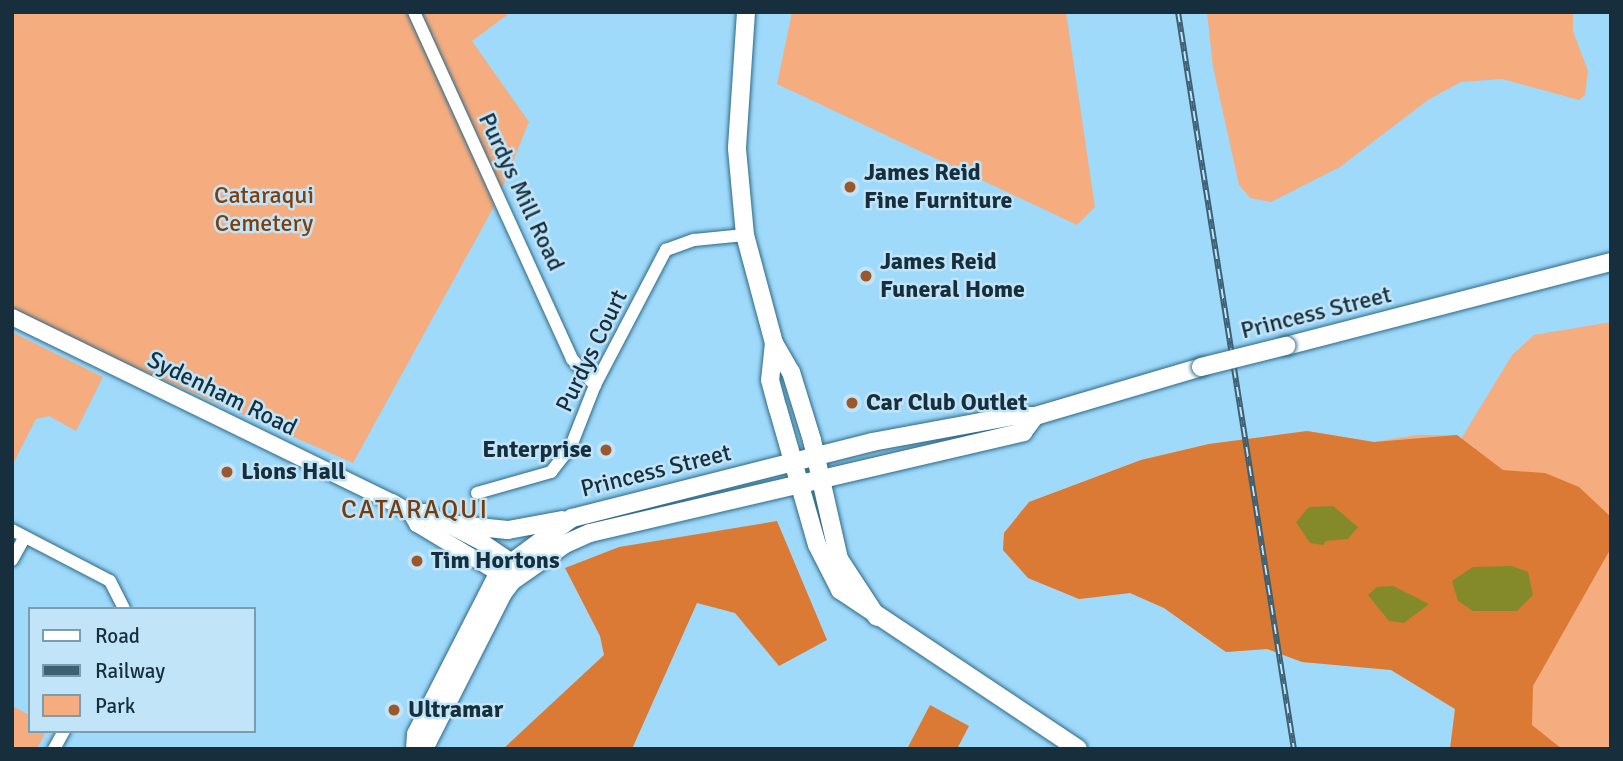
<!DOCTYPE html>
<html>
<head>
<meta charset="utf-8">
<style>
	body { margin:0 }
	#map { position:relative; width:1623px; height:761px; overflow:hidden; background:#9fdafb; font-family:Signika,sans-serif }
	div>[style] { position:absolute }
	.green>* { inset:0; background:#f5ad7f }
	.forest>* { inset:0; background:#db7a34 }
	.water>* { inset:0; background:#848a2a }
	.roads { filter:drop-shadow(0 0 2px #2f6986) drop-shadow(0 0 2px #2f6986) }
	.minor>* { height:12px; margin:-6px; padding:0 6px; transform-origin:6px; border-radius:6px; background:#fff }
	.secondary>* { height:16px; margin:-8px; padding:0 8px; transform-origin:8px; border-radius:8px; background:#fff }
	.primary>* { height:18px; margin:-9px; padding:0 9px; transform-origin:9px; border-radius:9px; background:#fff }
	.rail>* { height:6px; margin-top:-3px; transform-origin:0; background:repeating-linear-gradient(90deg,#c1e4f8 0 10px,#3e6073 0 20px); box-sizing:border-box; border-block:2px solid #3e6073 }
	.bridges { filter:drop-shadow(0 0 2px #2f6986) drop-shadow(0 0 2px #2f6986) }
	.primary-bridge>* { height:18px; margin:-9px; padding:0 9px; transform-origin:9px; border-radius:9px; background:#fff }
	.dots>* { width:19px; height:19px; translate:-50% -50%; box-sizing:border-box; border:4px solid #c1e4f8; border-radius:50% }
	span { translate:-50% -50%; white-space:nowrap; text-align:center; line-height:1.15; -webkit-text-stroke:5px #c1e4f8; paint-order:stroke }
	.poi-label { font-size:24px; color:#172f3c; font-weight:700 }
	.left { translate:0 -50%; text-align:left }
	.right { translate:-100% -50%; text-align:right }
	.street-label { font-size:24px; color:#172f3c }
	.park-label { font-size:24px; color:#7f3f0c }
	.neighbourhood-label { font-size:26px; color:#773c0d; letter-spacing:2px }
	.frame { position:absolute; inset:0; border:14px solid #172f3c; pointer-events:none }
	.legend { position:absolute; left:28px; top:607px; width:228px; height:126px; box-sizing:border-box; background:#c1e4f8; border:2px solid #7d9cad; margin:0; padding:9px 12px; list-style:none; font-size:21px; color:#172f3c }
	.legend li { display:flex; align-items:center; gap:14px; height:35px }
	.legend b { width:35px; border:2px solid #7d9cad }
</style>
</head>
<body>
<div id="map">
	<div class="green">
		<div style="clip-path:polygon(12px 12px,511px 12px,472px 41px,529px 122px,496px 203px,353px 463px,12px 313px)"></div>
		<div style="clip-path:polygon(792px 12px,1066px 12px,1095px 207px,1077px 225px,777px 84px)"></div>
		<div style="clip-path:polygon(1207px 12px,1573px 12px,1573px 31px,1588px 71px,1585px 95px,1579px 100px,1502px 79px,1461px 82px,1428px 100px,1340px 167px,1271px 202px,1250px 198px,1239px 185px,1213px 67px)"></div>
		<div style="clip-path:polygon(1611px 322px,1611px 749px,1450px 749px,1455px 709px,1391px 670px,1302px 662px,1267px 649px,1226px 652px,1164px 608px,1130px 593px,1079px 599px,1028px 578px,1003px 550px,1004px 533px,1029px 502px,1141px 460px,1209px 444px,1307px 431px,1374px 442px,1416px 435px,1457px 435px,1461px 439px,1512px 355px,1534px 335px)"></div>
		<div style="clip-path:polygon(12px 332px,103px 377px,76px 431px,49px 416px,36px 419px,12px 466px)"></div>
		<div style="clip-path:polygon(12px 706px,30px 715px,30px 731px,46px 731px,37px 749px,12px 749px)"></div>
	</div>
	<div class="forest">
		<div style="clip-path:polygon(1307px 431px,1374px 442px,1457px 435px,1503px 470px,1545px 473px,1579px 487px,1611px 517px,1611px 548px,1533px 686px,1532px 725px,1562px 749px,1450px 749px,1455px 709px,1391px 670px,1302px 662px,1267px 649px,1226px 652px,1164px 608px,1130px 593px,1079px 599px,1028px 578px,1003px 550px,1004px 533px,1029px 502px,1141px 460px,1209px 444px)"></div>
		<div style="clip-path:polygon(777px 521px,827px 640px,779px 666px,735px 613px,697px 603px,632px 749px,503px 749px,604px 655px,600px 636px,565px 568px,619px 547px)"></div>
		<div style="clip-path:polygon(930px 705px,969px 726px,957px 749px,907px 749px)"></div>
	</div>
	<div class="water">
		<div style="clip-path:polygon(1333px 506px,1358px 527px,1348px 539px,1326px 541px,1323px 545px,1310px 543px,1296px 522px,1309px 507px)"></div>
		<div style="clip-path:polygon(1512px 566px,1528px 572px,1533px 595px,1517px 611px,1473px 611px,1458px 601px,1452px 581px,1473px 567px)"></div>
		<div style="clip-path:polygon(1393px 586px,1429px 604px,1404px 623px,1389px 621px,1368px 595px,1377px 587px)"></div>
	</div>
	<div class="roads">
		<div class="minor">
			<div style="left:414px;top:12px;width:381px;rotate:65.5deg"></div>
			<div style="left:572px;top:359px;width:35px;rotate:49deg"></div>
			<div style="left:477px;top:493px;width:77px;rotate:-15.8deg"></div>
			<div style="left:551px;top:472px;width:33px;rotate:-52deg"></div>
			<div style="left:571px;top:446px;width:66px;rotate:-68.5deg"></div>
			<div style="left:595px;top:385px;width:153px;rotate:-62.3deg"></div>
			<div style="left:666px;top:250px;width:30px;rotate:-20deg"></div>
			<div style="left:694px;top:240px;width:51px;rotate:-5.6deg"></div>
			<div style="left:12px;top:530px;width:110px;rotate:27.5deg"></div>
			<div style="left:110px;top:581px;width:31px;rotate:63deg"></div>
			<div style="left:12px;top:560px;width:26px;rotate:-61deg"></div>
			<div style="left:54px;top:749px;width:21px;rotate:-61deg"></div>
		</div>
		<div class="secondary">
			<div style="left:12px;top:317px;width:423px;rotate:26deg"></div>
			<div style="left:392px;top:502px;width:22px;rotate:30deg"></div>
			<div style="left:411px;top:513px;width:13px;rotate:61deg"></div>
			<div style="left:417px;top:524px;width:105px;rotate:31deg"></div>
			<div style="left:411px;top:513px;width:13px;rotate:-4deg"></div>
			<div style="left:424px;top:512px;width:69px;rotate:27.7deg"></div>
			<div style="left:485px;top:544px;width:45px;rotate:34deg"></div>
		</div>
		<div class="primary">
			<div style="left:746px;top:12px;width:137px;rotate:93.8deg"></div>
			<div style="left:737px;top:149px;width:86px;rotate:84.7deg"></div>
			<div style="left:745px;top:235px;width:112px;rotate:75deg"></div>
			<div style="left:774px;top:343px;width:34px;rotate:60deg"></div>
			<div style="left:791px;top:372px;width:71px;rotate:72.8deg"></div>
			<div style="left:812px;top:440px;width:122px;rotate:77.2deg"></div>
			<div style="left:839px;top:559px;width:69px;rotate:56.8deg"></div>
			<div style="left:774px;top:343px;width:37px;rotate:96deg"></div>
			<div style="left:770px;top:380px;width:30px;rotate:75deg"></div>
			<div style="left:778px;top:409px;width:141px;rotate:74deg"></div>
			<div style="left:817px;top:545px;width:51px;rotate:62.9deg"></div>
			<div style="left:840px;top:590px;width:286px;rotate:33.7deg"></div>
			<div style="left:1286px;top:346px;width:336px;rotate:-14.5deg"></div>
			<div style="left:448px;top:524px;width:60px;rotate:5.7deg"></div>
			<div style="left:508px;top:530px;width:55px;rotate:-10.5deg"></div>
			<div style="left:415px;top:749px;width:15px;rotate:-86deg"></div>
			<div style="left:416px;top:734px;width:182px;rotate:-62.9deg"></div>
			<div style="left:499px;top:572px;width:91px;rotate:-36.5deg"></div>
			<div style="left:572px;top:518px;width:309px;rotate:-14.2deg"></div>
			<div style="left:872px;top:442px;width:143px;rotate:-10.4deg"></div>
			<div style="left:1013px;top:416px;width:22px"></div>
			<div style="left:1035px;top:416px;width:173px;rotate:-16.4deg"></div>
			<div style="left:419px;top:749px;width:12px;rotate:-42deg"></div>
			<div style="left:428px;top:741px;width:166px;rotate:-63.1deg"></div>
			<div style="left:503px;top:593px;width:15px;rotate:-53deg"></div>
			<div style="left:512px;top:581px;width:65px;rotate:-34.9deg"></div>
			<div style="left:565px;top:544px;width:27px;rotate:-24deg"></div>
			<div style="left:590px;top:533px;width:445px;rotate:-13.1deg"></div>
			<div style="left:1023px;top:432px;width:20px;rotate:-53deg"></div>
		</div>
	</div>
	<div class="rail">
		<div style="left:1178px;top:12px;width:746px;rotate:81.06deg"></div>
	</div>
	<div class="bridges">
		<div class="primary-bridge">
			<div style="left:1201px;top:367px;width:88px;rotate:-13.9deg"></div>
		</div>
	</div>
	<div class="dots">
		<div style="left:850px;top:187px;background:#9c582a"></div>
		<div style="left:866px;top:276px;background:#9c582a"></div>
		<div style="left:852px;top:403px;background:#9c582a"></div>
		<div style="left:606px;top:450px;background:#9c582a"></div>
		<div style="left:227px;top:472px;background:#9c582a"></div>
		<div style="left:417px;top:561px;background:#9c582a"></div>
		<div style="left:394px;top:710px;background:#9c582a"></div>
	</div>
	<div class="poi-label">
		<span class="left" style="left:864px;top:187px">James Reid<br>Fine Furniture</span>
		<span class="left" style="left:880px;top:276px">James Reid<br>Funeral Home</span>
		<span class="left" style="left:866px;top:403px">Car Club Outlet</span>
		<span class="right" style="left:592px;top:450px">Enterprise</span>
		<span class="left" style="left:241px;top:472px">Lions Hall</span>
		<span class="left" style="left:431px;top:561px">Tim Hortons</span>
		<span class="left" style="left:408px;top:710px">Ultramar</span>
	</div>
	<div class="street-label">
		<span style="left:521px;top:192px;rotate:65deg">Purdys Mill Road</span>
		<span style="left:1316px;top:313px;rotate:-14deg">Princess Street</span>
		<span style="left:592px;top:351px;rotate:-64deg">Purdys Court</span>
		<span style="left:222px;top:394px;rotate:26deg">Sydenham Road</span>
		<span style="left:656px;top:471px;rotate:-14deg">Princess Street</span>
	</div>
	<div class="park-label">
		<span style="left:264px;top:210px">Cataraqui<br>Cemetery</span>
	</div>
	<div class="neighbourhood-label">
		<span style="left:415px;top:511px">CATARAQUI</span>
	</div>
	<div class="frame"></div>
	<ul class="legend">
	<li><b style="height:9px;background:#fff"></b>Road</li>
	<li><b style="height:9px;background:#3e6073"></b>Railway</li>
	<li><b style="height:19px;background:#f5ad7f"></b>Park</li>
	</ul>
</div>
</body>
</html>
